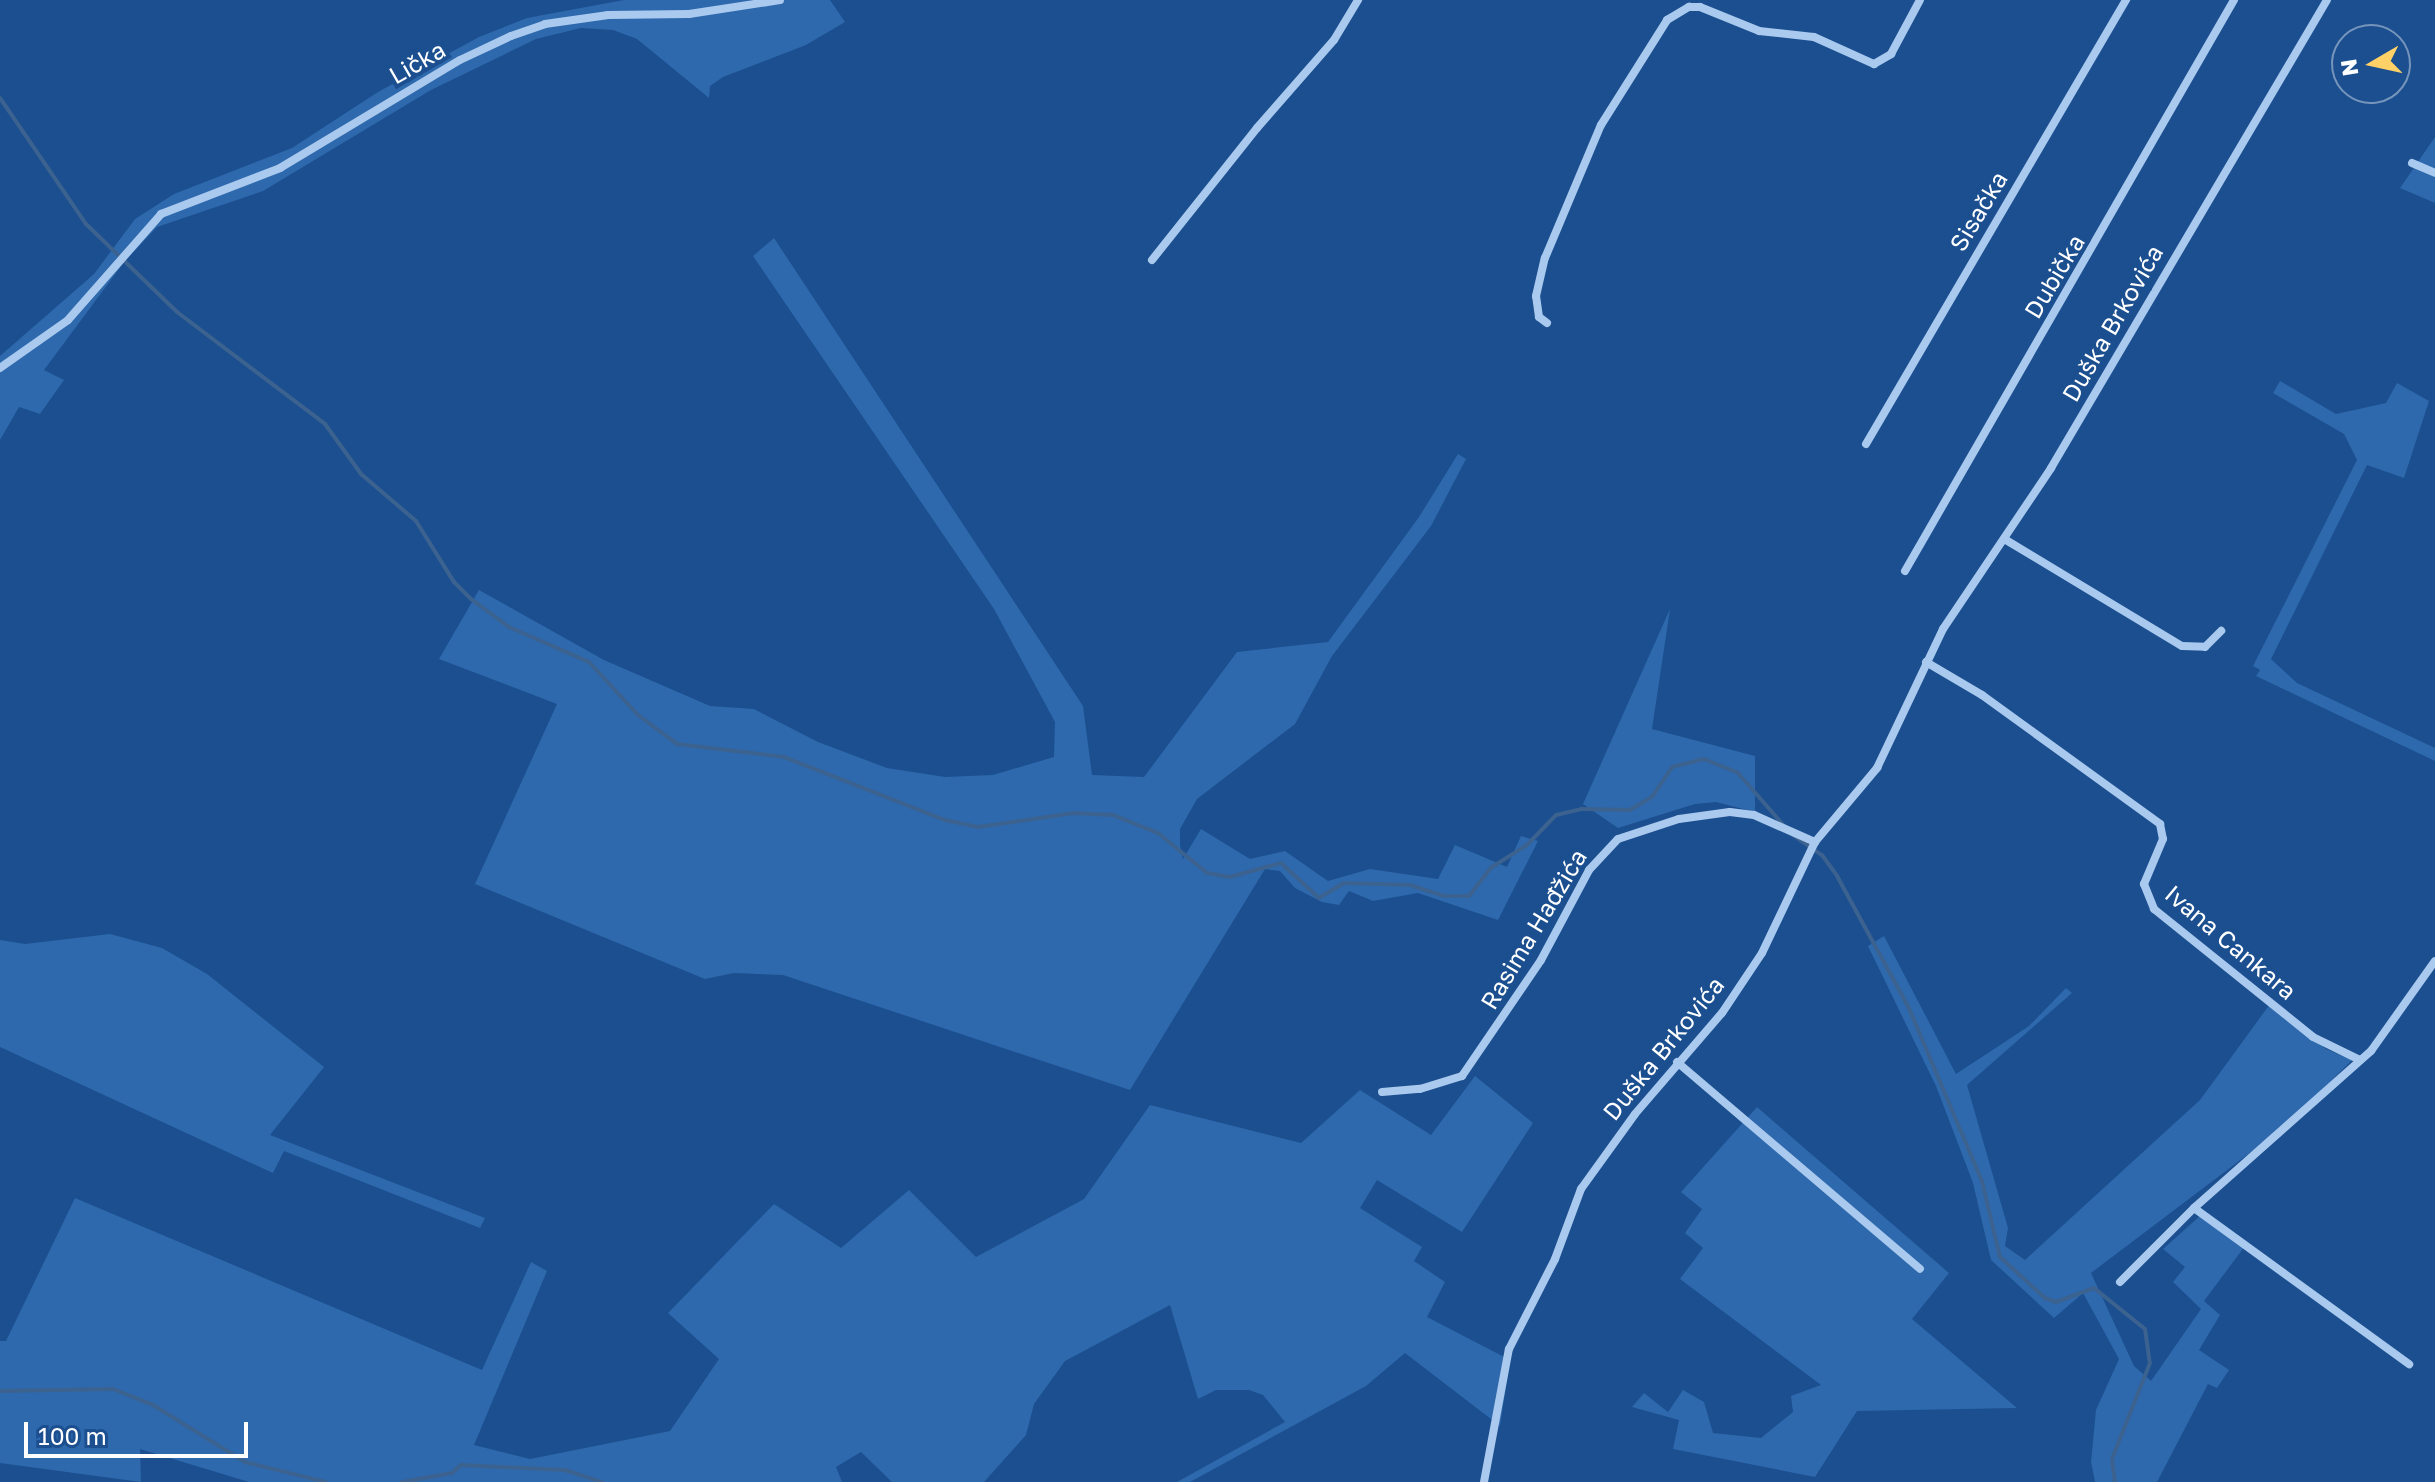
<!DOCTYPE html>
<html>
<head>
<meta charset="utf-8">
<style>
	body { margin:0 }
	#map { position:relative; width:2435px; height:1482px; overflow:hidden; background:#1b4f8f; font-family:"Golos Text",sans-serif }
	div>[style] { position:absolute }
	.green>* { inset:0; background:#2e69ad }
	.stream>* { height:4px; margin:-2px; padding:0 2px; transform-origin:2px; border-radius:2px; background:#3c6290 }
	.street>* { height:8px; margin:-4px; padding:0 4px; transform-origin:4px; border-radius:4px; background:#a9c9ee }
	span { translate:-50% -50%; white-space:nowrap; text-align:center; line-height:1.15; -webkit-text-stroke:8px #1b4f8f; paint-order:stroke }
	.street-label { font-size:24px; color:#fff }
	.north { position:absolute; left:2331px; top:24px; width:80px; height:80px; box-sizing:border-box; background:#1b4f8f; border:2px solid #7695bc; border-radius:50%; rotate:261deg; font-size:22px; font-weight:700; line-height:32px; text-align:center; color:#fff }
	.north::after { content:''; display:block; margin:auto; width:28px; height:36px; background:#ffd166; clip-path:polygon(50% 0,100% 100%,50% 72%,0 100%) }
	.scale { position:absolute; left:24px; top:1422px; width:224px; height:36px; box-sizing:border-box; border:4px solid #fff; border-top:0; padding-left:10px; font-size:24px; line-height:28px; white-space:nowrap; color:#fff; -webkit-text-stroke:6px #1b4f8f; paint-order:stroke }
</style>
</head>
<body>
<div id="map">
	<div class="green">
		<div style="clip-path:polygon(624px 0,830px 0,845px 22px,806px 45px,723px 77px,710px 86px,709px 98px,637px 39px,613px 30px,581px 28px,536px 39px,431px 90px,263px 191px,157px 227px,125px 261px,44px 370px,64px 380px,40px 414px,19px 407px,0 440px,0 356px,94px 274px,135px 219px,174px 194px,292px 148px,378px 92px,479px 37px,527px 18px)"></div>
		<div style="clip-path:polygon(2435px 137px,2435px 203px,2400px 188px)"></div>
		<div style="clip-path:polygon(774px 238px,1083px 706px,1092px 775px,1144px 777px,1237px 652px,1328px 642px,1419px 517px,1458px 454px,1466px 459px,1431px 526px,1332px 656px,1295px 724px,1197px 799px,1180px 829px,1180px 845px,1183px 859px,1201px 829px,1250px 859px,1285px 851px,1328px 881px,1370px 869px,1438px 879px,1455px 845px,1507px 867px,1521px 836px,1538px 841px,1498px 920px,1418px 893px,1373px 901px,1349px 891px,1339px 905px,1322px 902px,1295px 888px,1280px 871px,1265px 869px,1130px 1090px,783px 975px,734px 973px,705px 979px,475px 884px,557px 704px,439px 659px,479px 590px,604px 660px,710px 706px,754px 709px,818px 742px,887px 768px,945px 777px,993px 775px,1054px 757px,1055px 722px,994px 609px,753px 256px)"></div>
		<div style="clip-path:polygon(2280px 381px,2336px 414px,2386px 403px,2397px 383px,2429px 401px,2404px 478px,2367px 465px,2271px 659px,2297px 683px,2435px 748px,2435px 761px,2256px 676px,2260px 670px,2253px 666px,2357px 460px,2344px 434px,2273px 393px)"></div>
		<div style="clip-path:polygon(1670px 609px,1652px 729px,1755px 756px,1755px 812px,1716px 802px,1695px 804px,1618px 828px,1583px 804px)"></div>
		<div style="clip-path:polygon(110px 934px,162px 948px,207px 974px,324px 1067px,270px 1135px,485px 1218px,480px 1228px,284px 1151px,273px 1173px,0 1047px,0 940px,25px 944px)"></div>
		<div style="clip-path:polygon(1884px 936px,1956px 1074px,2029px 1026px,2066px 988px,2072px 993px,1967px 1085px,2008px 1228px,2005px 1246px,2025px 1260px,2200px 1100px,2270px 1004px,2326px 1049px,2352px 1060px,2288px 1124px,2091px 1273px,2134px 1366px,2151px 1381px,2201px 1309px,2173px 1282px,2185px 1267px,2163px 1249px,2201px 1215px,2248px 1242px,2204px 1301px,2220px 1315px,2199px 1350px,2229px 1370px,2217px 1388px,2208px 1384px,2157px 1482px,2095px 1482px,2091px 1462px,2096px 1410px,2119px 1359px,2083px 1293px,2054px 1318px,1991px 1260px,1973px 1183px,1936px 1086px,1868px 946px)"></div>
		<div style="clip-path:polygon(1475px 1076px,1533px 1123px,1462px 1232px,1377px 1180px,1360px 1208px,1422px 1247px,1414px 1261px,1445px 1282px,1427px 1317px,1510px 1360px,1500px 1426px,1405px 1353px,1366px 1386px,1190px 1482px,1177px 1482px,1285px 1422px,1263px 1395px,1249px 1390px,1216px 1390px,1198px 1399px,1170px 1305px,1065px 1361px,1034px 1404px,1026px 1435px,984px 1482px,892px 1482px,861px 1452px,836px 1467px,842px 1482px,249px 1482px,140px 1449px,141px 1482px,0 1463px,0 1341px,6px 1341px,75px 1198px,482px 1370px,531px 1262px,547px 1271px,474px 1445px,530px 1459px,670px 1431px,719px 1359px,668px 1313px,774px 1204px,841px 1248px,909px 1190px,976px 1257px,1084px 1199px,1150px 1105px,1301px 1143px,1360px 1090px,1431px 1135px)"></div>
		<div style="clip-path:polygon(1757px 1107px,1949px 1273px,1912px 1319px,2017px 1408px,1857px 1411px,1815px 1477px,1673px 1449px,1679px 1420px,1632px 1407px,1644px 1393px,1668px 1412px,1683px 1390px,1704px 1402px,1713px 1433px,1761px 1438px,1793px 1412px,1791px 1396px,1821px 1385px,1680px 1279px,1703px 1248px,1685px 1233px,1702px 1209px,1681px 1192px)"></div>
	</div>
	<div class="stream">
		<div style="left:0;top:98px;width:153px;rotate:55.7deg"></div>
		<div style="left:86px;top:224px;width:127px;rotate:44deg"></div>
		<div style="left:177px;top:312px;width:186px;rotate:37.1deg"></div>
		<div style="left:325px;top:424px;width:62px;rotate:54.2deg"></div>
		<div style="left:361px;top:474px;width:72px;rotate:40.5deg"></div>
		<div style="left:416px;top:521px;width:72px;rotate:58.1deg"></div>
		<div style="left:454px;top:582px;width:24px;rotate:45deg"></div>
		<div style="left:471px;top:599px;width:47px;rotate:36.4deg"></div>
		<div style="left:509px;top:627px;width:87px;rotate:23.6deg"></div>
		<div style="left:589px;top:662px;width:72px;rotate:47.2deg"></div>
		<div style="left:638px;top:715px;width:49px;rotate:36.6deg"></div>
		<div style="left:677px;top:744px;width:108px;rotate:6.9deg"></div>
		<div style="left:784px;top:757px;width:173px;rotate:21.4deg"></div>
		<div style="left:945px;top:820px;width:34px;rotate:12deg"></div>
		<div style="left:978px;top:827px;width:97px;rotate:-8.3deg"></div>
		<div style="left:1074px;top:813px;width:39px;rotate:3deg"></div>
		<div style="left:1113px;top:815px;width:48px;rotate:21.8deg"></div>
		<div style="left:1158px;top:833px;width:63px;rotate:39.2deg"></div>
		<div style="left:1207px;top:873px;width:23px;rotate:10deg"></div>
		<div style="left:1230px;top:877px;width:53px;rotate:-15.4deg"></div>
		<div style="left:1281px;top:863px;width:52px;rotate:42.6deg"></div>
		<div style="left:1319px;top:898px;width:29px;rotate:-31deg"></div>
		<div style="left:1344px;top:883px;width:66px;rotate:1.7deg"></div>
		<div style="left:1410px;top:885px;width:36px;rotate:18deg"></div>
		<div style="left:1444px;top:896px;width:25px"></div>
		<div style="left:1469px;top:896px;width:37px;rotate:-52deg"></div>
		<div style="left:1492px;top:867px;width:40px;rotate:-32deg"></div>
		<div style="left:1526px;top:846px;width:43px;rotate:-45.9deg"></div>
		<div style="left:1556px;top:815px;width:26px;rotate:-13deg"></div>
		<div style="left:1581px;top:809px;width:49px;rotate:1.2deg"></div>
		<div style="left:1630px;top:810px;width:26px;rotate:-31deg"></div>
		<div style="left:1652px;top:797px;width:36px;rotate:-56deg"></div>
		<div style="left:1672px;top:767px;width:33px;rotate:-14deg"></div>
		<div style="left:1704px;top:759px;width:37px;rotate:22deg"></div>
		<div style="left:1738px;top:773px;width:70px;rotate:49deg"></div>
		<div style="left:1793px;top:835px;width:35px;rotate:35deg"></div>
		<div style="left:1822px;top:855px;width:26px;rotate:54deg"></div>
		<div style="left:1837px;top:876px;width:148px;rotate:61.4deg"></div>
		<div style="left:1908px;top:1006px;width:190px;rotate:67.1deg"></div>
		<div style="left:1982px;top:1181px;width:78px;rotate:76.7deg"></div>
		<div style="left:2000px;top:1257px;width:61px;rotate:42.3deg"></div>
		<div style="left:2045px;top:1298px;width:12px;rotate:20deg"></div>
		<div style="left:2056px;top:1302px;width:40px;rotate:-20.2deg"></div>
		<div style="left:2094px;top:1288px;width:65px;rotate:38.8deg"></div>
		<div style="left:2145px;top:1329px;width:34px;rotate:82deg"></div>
		<div style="left:2150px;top:1363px;width:103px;rotate:111.6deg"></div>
		<div style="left:2112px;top:1459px;width:23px;rotate:83deg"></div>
		<div style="left:0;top:1391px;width:113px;rotate:-1deg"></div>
		<div style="left:113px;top:1389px;width:43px;rotate:21.8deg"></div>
		<div style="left:153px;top:1405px;width:108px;rotate:31.8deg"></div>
		<div style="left:245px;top:1462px;width:83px;rotate:13.9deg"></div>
		<div style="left:402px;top:1482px;width:51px;rotate:-10.2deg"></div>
		<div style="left:452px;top:1473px;width:12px;rotate:-42deg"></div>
		<div style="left:461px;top:1465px;width:104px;rotate:2.8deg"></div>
		<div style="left:565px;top:1470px;width:39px;rotate:18deg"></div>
	</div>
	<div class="street">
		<div style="left:2412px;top:163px;width:25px;rotate:23deg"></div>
		<div style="left:1152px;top:260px;width:169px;rotate:-51.5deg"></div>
		<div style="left:1257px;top:128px;width:117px;rotate:-48.8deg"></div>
		<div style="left:1334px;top:40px;width:47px;rotate:-59deg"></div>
		<div style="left:1547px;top:323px;width:10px;rotate:-143deg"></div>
		<div style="left:1539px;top:317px;width:21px;rotate:-98deg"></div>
		<div style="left:1536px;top:296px;width:39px;rotate:-77deg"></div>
		<div style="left:1545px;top:258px;width:144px;rotate:-67.2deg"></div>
		<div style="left:1601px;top:125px;width:124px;rotate:-57.8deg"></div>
		<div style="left:1667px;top:20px;width:26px;rotate:-31deg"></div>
		<div style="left:1689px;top:7px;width:11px"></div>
		<div style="left:1700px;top:7px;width:64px;rotate:22.1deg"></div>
		<div style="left:1759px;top:31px;width:55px;rotate:6.2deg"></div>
		<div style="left:1814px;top:37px;width:66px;rotate:24.2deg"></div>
		<div style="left:1874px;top:64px;width:20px;rotate:-30deg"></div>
		<div style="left:1891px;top:54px;width:61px;rotate:-61.8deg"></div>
		<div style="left:0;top:368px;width:83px;rotate:-35.2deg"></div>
		<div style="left:68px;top:320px;width:141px;rotate:-48.7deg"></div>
		<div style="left:161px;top:214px;width:128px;rotate:-21.1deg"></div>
		<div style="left:280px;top:168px;width:210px;rotate:-31deg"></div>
		<div style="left:460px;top:60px;width:56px;rotate:-25.2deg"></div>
		<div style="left:511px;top:36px;width:36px;rotate:-19deg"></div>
		<div style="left:545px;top:24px;width:64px;rotate:-8.1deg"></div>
		<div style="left:608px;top:15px;width:81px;rotate:-0.7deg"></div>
		<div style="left:689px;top:14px;width:92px;rotate:-8.7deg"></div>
		<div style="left:1866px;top:444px;width:515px;rotate:-59.65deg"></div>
		<div style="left:2006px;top:540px;width:205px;rotate:31.1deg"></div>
		<div style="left:2182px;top:646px;width:23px;rotate:2deg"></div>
		<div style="left:2205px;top:647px;width:23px;rotate:-45deg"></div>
		<div style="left:1905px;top:571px;width:659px;rotate:-60.05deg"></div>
		<div style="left:1926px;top:662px;width:65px;rotate:30.5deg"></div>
		<div style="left:1982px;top:695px;width:220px;rotate:35.9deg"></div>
		<div style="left:2160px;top:824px;width:15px;rotate:79deg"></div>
		<div style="left:2163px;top:839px;width:49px;rotate:112.9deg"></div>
		<div style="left:2144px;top:884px;width:27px;rotate:68deg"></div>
		<div style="left:2154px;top:909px;width:204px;rotate:38.8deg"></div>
		<div style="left:2313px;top:1037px;width:52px;rotate:26.1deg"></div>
		<div style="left:1677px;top:1062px;width:319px;rotate:40.4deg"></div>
		<div style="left:1382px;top:1092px;width:38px;rotate:-5deg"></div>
		<div style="left:1420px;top:1089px;width:44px;rotate:-17.2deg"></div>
		<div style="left:1462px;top:1076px;width:140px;rotate:-55.7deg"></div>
		<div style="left:1541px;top:960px;width:102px;rotate:-61.9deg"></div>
		<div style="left:1589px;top:870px;width:42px;rotate:-46.9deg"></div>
		<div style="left:1618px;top:839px;width:64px;rotate:-18.2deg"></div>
		<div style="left:1679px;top:819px;width:51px;rotate:-7.8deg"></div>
		<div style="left:1730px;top:812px;width:24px;rotate:7deg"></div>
		<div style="left:1754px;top:815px;width:67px;rotate:23.9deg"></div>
		<div style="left:2194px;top:1208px;width:266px;rotate:36deg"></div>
		<div style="left:2120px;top:1282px;width:105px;rotate:-45deg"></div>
		<div style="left:2194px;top:1208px;width:237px;rotate:-41.6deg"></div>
		<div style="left:2371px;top:1051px;width:110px;rotate:-54.6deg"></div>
		<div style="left:1484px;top:1482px;width:135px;rotate:-79.4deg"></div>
		<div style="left:1509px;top:1349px;width:101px;rotate:-62.9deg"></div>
		<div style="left:1555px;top:1259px;width:75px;rotate:-69.6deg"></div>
		<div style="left:1581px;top:1189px;width:92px;rotate:-54.2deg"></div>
		<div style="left:1635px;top:1114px;width:133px;rotate:-49.3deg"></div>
		<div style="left:1722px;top:1013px;width:72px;rotate:-56.3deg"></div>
		<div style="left:1762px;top:953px;width:123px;rotate:-64.5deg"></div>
		<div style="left:1815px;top:842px;width:97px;rotate:-50deg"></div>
		<div style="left:1877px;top:768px;width:154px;rotate:-64.6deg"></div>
		<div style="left:1943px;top:629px;width:194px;rotate:-56.1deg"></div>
		<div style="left:2051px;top:468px;width:543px;rotate:-59.47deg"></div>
	</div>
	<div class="street-label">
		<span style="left:417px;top:62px;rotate:-30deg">Lička</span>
		<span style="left:1978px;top:211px;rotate:-59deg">Sisačka</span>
		<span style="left:2054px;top:276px;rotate:-59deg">Dubička</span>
		<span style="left:2112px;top:323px;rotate:-60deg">Duška Brkovića</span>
		<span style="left:1533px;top:929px;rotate:-59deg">Rasima Hađžića</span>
		<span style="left:2231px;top:942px;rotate:40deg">Ivana Cankara</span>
		<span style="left:1663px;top:1048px;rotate:-51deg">Duška Brkovića</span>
	</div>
	<div class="north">N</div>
	<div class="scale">100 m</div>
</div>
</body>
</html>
